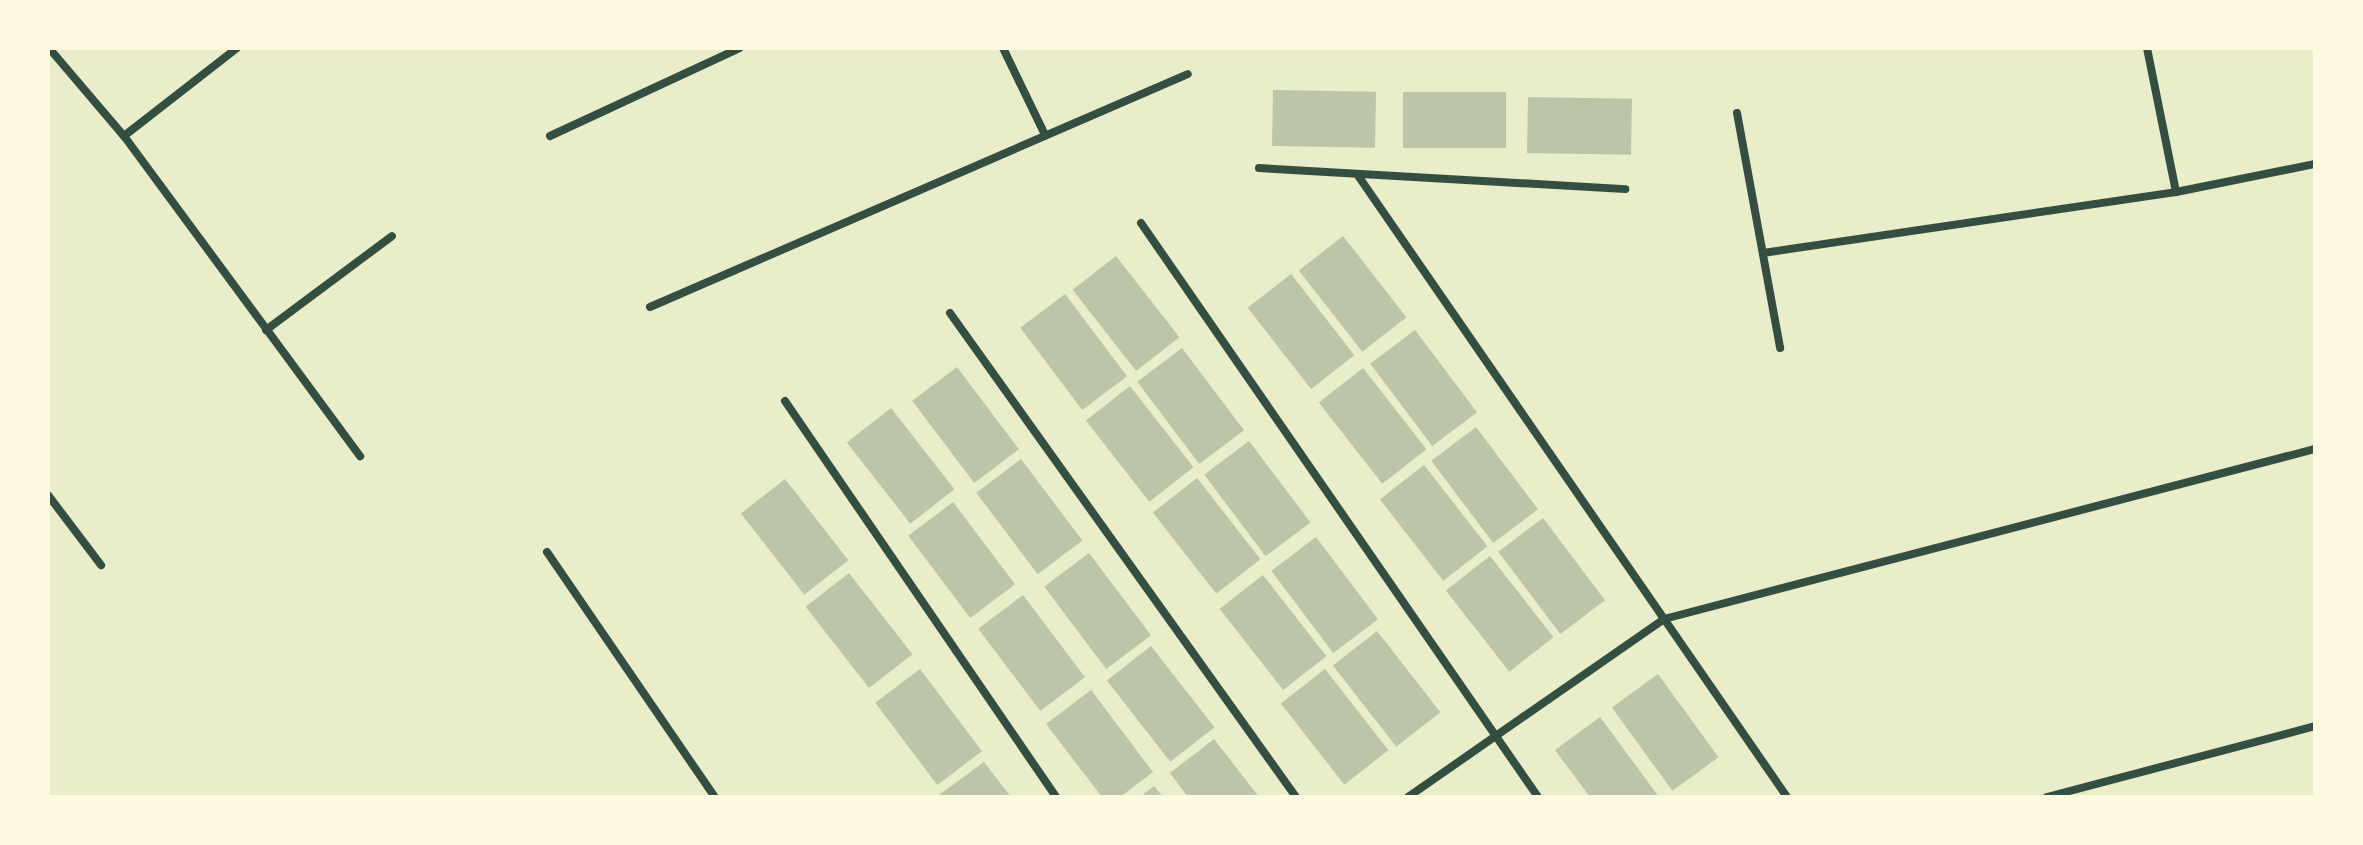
<!DOCTYPE html>
<html>
<head>
<meta charset="utf-8">
<style>
	body { margin:0 }
	#map { position:relative; width:2363px; height:845px; overflow:hidden; background:#e9edc9; font-family:Overpass,sans-serif }
	div>[style] { position:absolute }
	.building>* { inset:0; background:#bcc5a7; transform-origin:0 0 }
	.minor>* { height:8px; margin:-4px; padding:0 4px; transform-origin:4px; border-radius:4px; background:#344e41 }
	span { translate:-50% -50%; white-space:nowrap; text-align:center; line-height:1.15; -webkit-text-stroke:6px #fefae0; paint-order:stroke }
	.frame { position:absolute; inset:0; border:50px solid #fefae0; pointer-events:none }
</style>
</head>
<body>
<div id="map">
	<div class="building">
		<div style="left:1273px;top:90px;width:103px;height:56px;rotate:1deg"></div>
		<div style="left:1403px;top:92px;width:103px;height:56px"></div>
		<div style="left:1528px;top:97px;width:104px;height:56px;rotate:1deg"></div>
		<div style="left:1343px;top:236px;width:103px;height:56px;rotate:52deg"></div>
		<div style="left:1116px;top:256px;width:103px;height:55px;rotate:52deg"></div>
		<div style="left:1291px;top:274px;width:103px;height:55px;rotate:52deg"></div>
		<div style="left:1065px;top:294px;width:103px;height:56px;rotate:53deg"></div>
		<div style="left:1415px;top:330px;width:103px;height:56px;rotate:53deg"></div>
		<div style="left:1182px;top:348px;width:103px;height:56px;rotate:53deg"></div>
		<div style="left:957px;top:367px;width:103px;height:56px;rotate:53deg"></div>
		<div style="left:1363px;top:368px;width:103px;height:56px;rotate:52deg"></div>
		<div style="left:1130px;top:386px;width:103px;height:56px;rotate:52deg"></div>
		<div style="left:891px;top:408px;width:103px;height:56px;rotate:52deg"></div>
		<div style="left:1476px;top:427px;width:103px;height:56px;rotate:53deg"></div>
		<div style="left:1249px;top:441px;width:102px;height:56px;rotate:53deg"></div>
		<div style="left:1021px;top:459px;width:102px;height:56px;rotate:53deg"></div>
		<div style="left:1424px;top:465px;width:103px;height:56px;rotate:52deg"></div>
		<div style="left:1197px;top:478px;width:103px;height:56px;rotate:52deg"></div>
		<div style="left:785px;top:479px;width:103px;height:56px;rotate:52deg"></div>
		<div style="left:953px;top:502px;width:103px;height:56px;rotate:53deg"></div>
		<div style="left:1543px;top:518px;width:103px;height:56px;rotate:53deg"></div>
		<div style="left:1316px;top:537px;width:103px;height:56px;rotate:53deg"></div>
		<div style="left:1089px;top:553px;width:103px;height:56px;rotate:53deg"></div>
		<div style="left:1490px;top:556px;width:103px;height:56px;rotate:52deg"></div>
		<div style="left:849px;top:573px;width:103px;height:55px;rotate:52deg"></div>
		<div style="left:1263px;top:575px;width:103px;height:55px;rotate:52deg"></div>
		<div style="left:1023px;top:595px;width:103px;height:56px;rotate:53deg"></div>
		<div style="left:1377px;top:631px;width:103px;height:56px;rotate:52deg"></div>
		<div style="left:1151px;top:646px;width:103px;height:56px;rotate:52deg"></div>
		<div style="left:920px;top:669px;width:103px;height:56px;rotate:53deg"></div>
		<div style="left:1325px;top:669px;width:103px;height:56px;rotate:52deg"></div>
		<div style="left:1658px;top:674px;width:103px;height:57px;rotate:54deg"></div>
		<div style="clip-path:polygon(1091px 690px,1153px 772px,1120px 797px,1102px 797px,1046px 724px)"></div>
		<div style="clip-path:polygon(1600px 717px,1659px 797px,1590px 797px,1555px 750px)"></div>
		<div style="clip-path:polygon(1214px 739px,1259px 797px,1188px 797px,1170px 773px)"></div>
		<div style="clip-path:polygon(984px 762px,1011px 797px,940px 797px,939px 795px)"></div>
		<div style="clip-path:polygon(1154px 786px,1163px 797px,1140px 797px)"></div>
	</div>
	<div class="minor">
		<div style="left:49px;top:48px;width:116px;rotate:49.6deg"></div>
		<div style="left:124px;top:136px;width:398px;rotate:53.6deg"></div>
		<div style="left:1003px;top:48px;width:97px;rotate:64.2deg"></div>
		<div style="left:2147px;top:48px;width:147px;rotate:78.6deg"></div>
		<div style="left:1737px;top:113px;width:239px;rotate:79.6deg"></div>
		<div style="left:124px;top:136px;width:143px;rotate:-37.9deg"></div>
		<div style="left:550px;top:136px;width:209px;rotate:-24.9deg"></div>
		<div style="left:1259px;top:168px;width:367px;rotate:3.3deg"></div>
		<div style="left:1359px;top:177px;width:753px;rotate:55.38deg"></div>
		<div style="left:1141px;top:223px;width:698px;rotate:55.33deg"></div>
		<div style="left:1763px;top:253px;width:417px;rotate:-8.4deg"></div>
		<div style="left:2176px;top:192px;width:142px;rotate:-11.4deg"></div>
		<div style="left:650px;top:307px;width:586px;rotate:-23.42deg"></div>
		<div style="left:950px;top:313px;width:595px;rotate:54.44deg"></div>
		<div style="left:266px;top:330px;width:157px;rotate:-36.7deg"></div>
		<div style="left:785px;top:401px;width:480px;rotate:55.6deg"></div>
		<div style="left:48px;top:495px;width:88px;rotate:52.9deg"></div>
		<div style="left:547px;top:552px;width:297px;rotate:55.6deg"></div>
		<div style="left:1408px;top:797px;width:312px;rotate:-34.8deg"></div>
		<div style="left:1664px;top:619px;width:673px;rotate:-14.64deg"></div>
		<div style="left:2047px;top:797px;width:277px;rotate:-14.8deg"></div>
	</div>
	<div class="frame"></div>
</div>
</body>
</html>
